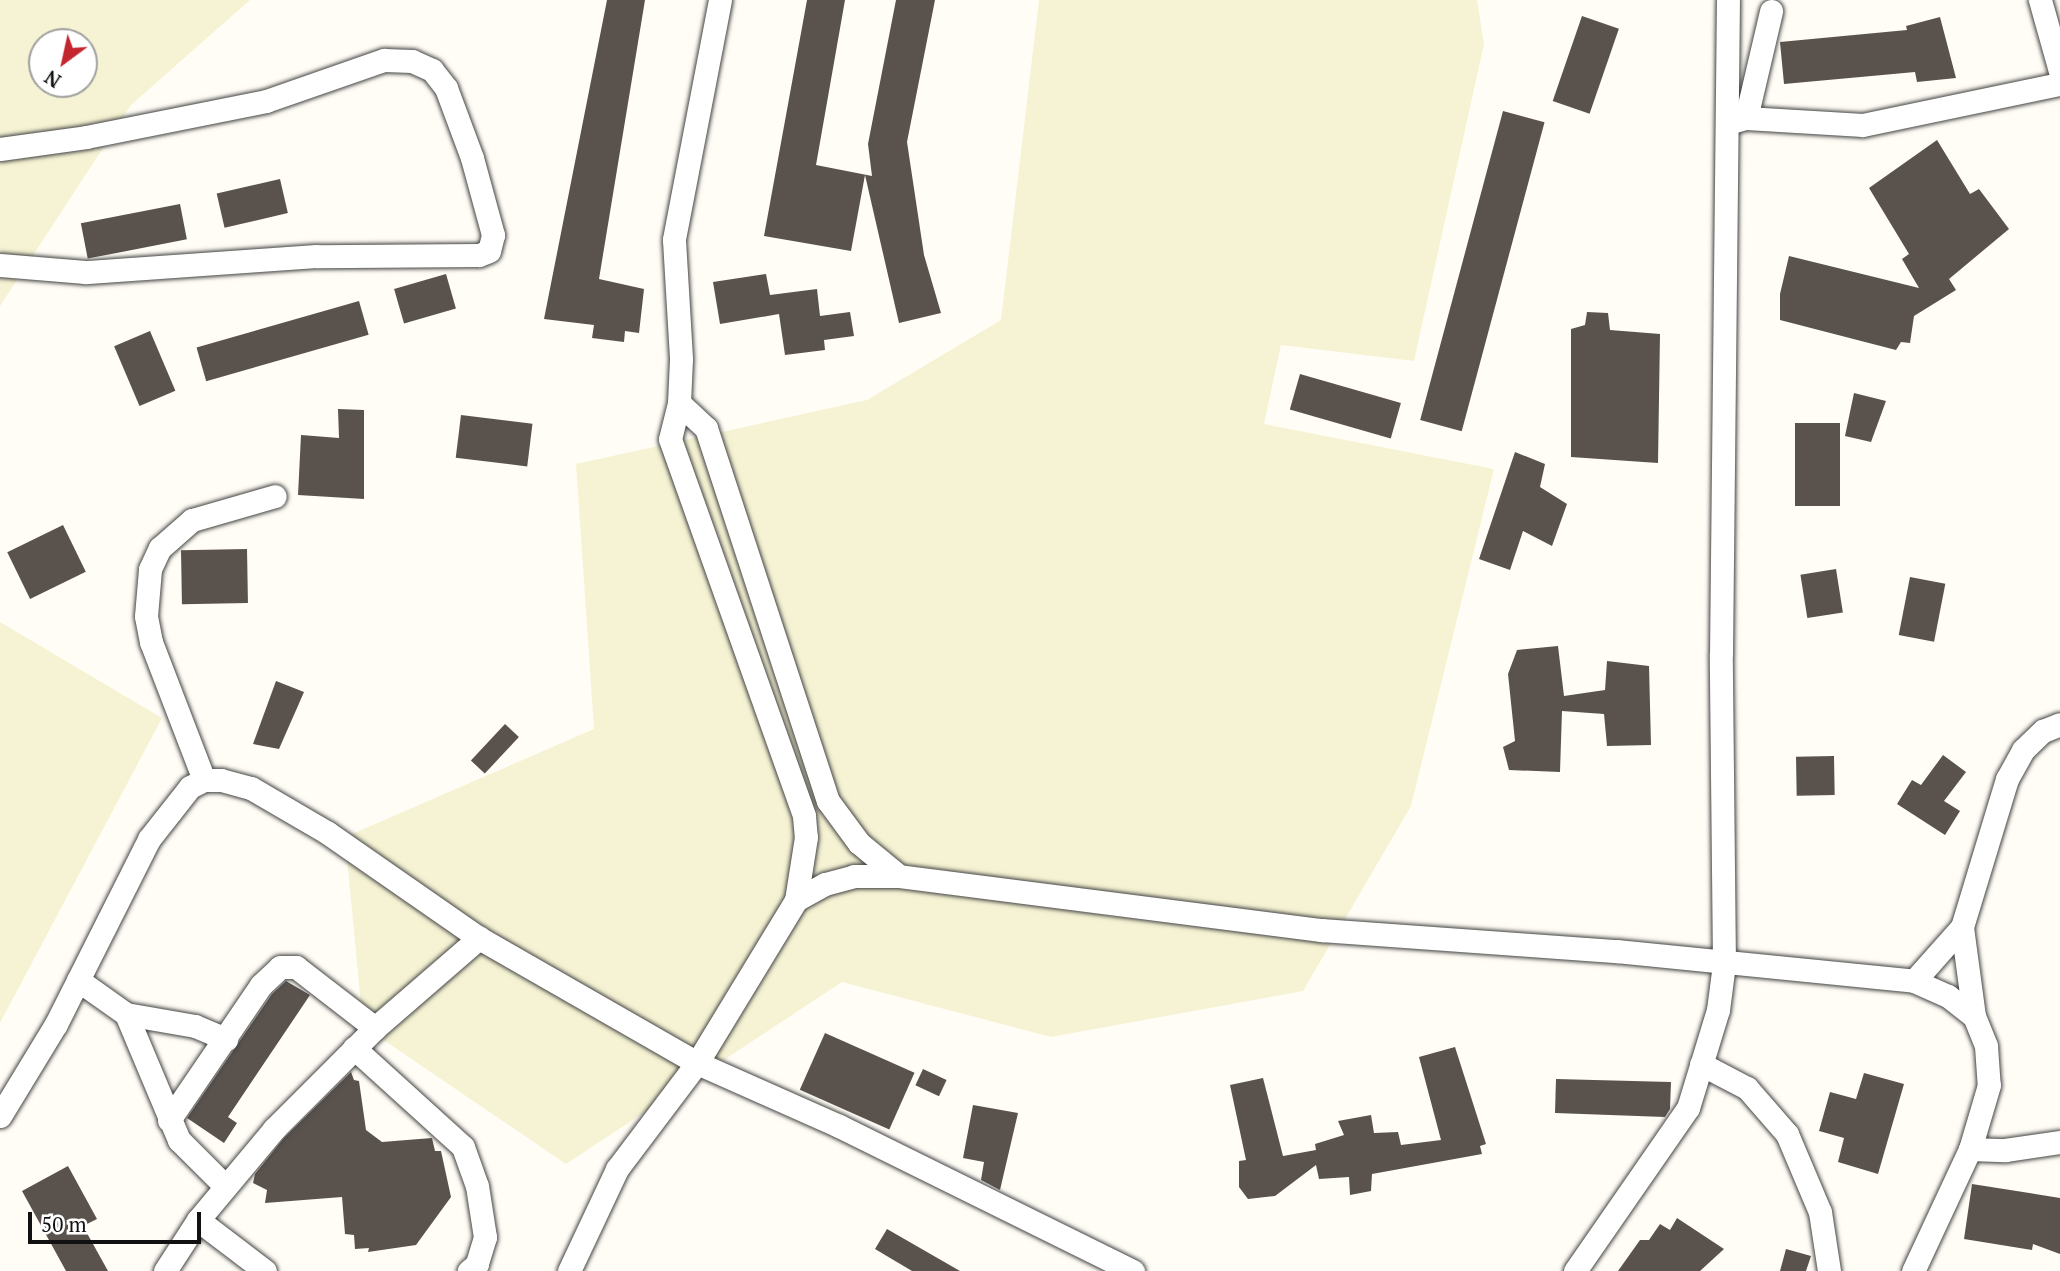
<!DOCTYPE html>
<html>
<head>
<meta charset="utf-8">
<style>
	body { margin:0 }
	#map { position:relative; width:2060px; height:1271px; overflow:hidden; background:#fffdf5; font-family:"PT Serif",serif }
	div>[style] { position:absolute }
	.farmland>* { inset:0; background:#f6f3d4 }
	.building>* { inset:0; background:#5a524d; transform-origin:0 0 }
	.roads { filter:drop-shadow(0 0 2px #444) drop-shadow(0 0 2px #444) }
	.minor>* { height:23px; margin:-11.5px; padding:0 11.5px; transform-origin:11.5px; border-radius:11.5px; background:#fff }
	span { translate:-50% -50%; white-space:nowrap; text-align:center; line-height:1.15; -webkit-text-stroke:7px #fff; paint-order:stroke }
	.north { position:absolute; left:28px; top:28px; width:70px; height:70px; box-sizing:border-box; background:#fff; border:2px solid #a0a0a0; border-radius:50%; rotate:213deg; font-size:19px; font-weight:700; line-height:28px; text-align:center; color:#111 }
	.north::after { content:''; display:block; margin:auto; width:24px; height:32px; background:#c4262e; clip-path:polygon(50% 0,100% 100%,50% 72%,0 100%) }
	.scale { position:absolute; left:28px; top:1212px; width:173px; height:32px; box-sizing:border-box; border:4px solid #111; border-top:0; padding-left:9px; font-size:21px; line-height:24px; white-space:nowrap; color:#111; -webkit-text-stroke:5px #fff; paint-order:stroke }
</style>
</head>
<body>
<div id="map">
	<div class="farmland">
		<div style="clip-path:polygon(evenodd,0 0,250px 0,131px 105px,0 306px,0 0,42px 42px,84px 42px,84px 84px,42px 84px,42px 42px)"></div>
		<div style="clip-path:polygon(1039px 0,1477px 0,1484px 44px,1414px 361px,1281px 345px,1264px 424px,1494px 469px,1411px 806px,1303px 991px,1051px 1037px,842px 982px,566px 1164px,363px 1026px,345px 837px,594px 729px,576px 464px,867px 400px,1001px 320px)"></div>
		<div style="clip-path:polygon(0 622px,162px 718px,0 1023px)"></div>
	</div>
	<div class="building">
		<div style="clip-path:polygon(607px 0,645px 0,599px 279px,644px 289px,639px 333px,625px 331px,624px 342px,592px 338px,594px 325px,544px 319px)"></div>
		<div style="clip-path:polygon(807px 0,845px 0,816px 165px,872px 176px,868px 144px,896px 0,935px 0,907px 142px,924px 255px,941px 313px,899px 323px,865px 175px,851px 251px,764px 236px)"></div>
		<div style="left:1582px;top:16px;width:39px;height:90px;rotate:19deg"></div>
		<div style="clip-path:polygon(1940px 17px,1956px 78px,1917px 82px,1915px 72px,1784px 84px,1780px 42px,1907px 30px,1906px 26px)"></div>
		<div style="left:1503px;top:111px;width:43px;height:320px;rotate:15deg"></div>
		<div style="clip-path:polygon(1937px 140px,1970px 194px,1979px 189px,2009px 229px,1949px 279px,1956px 290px,1914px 316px,1910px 343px,1901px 342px,1896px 350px,1780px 320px,1780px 294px,1789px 256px,1919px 288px,1902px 259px,1909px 254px,1869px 188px)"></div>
		<div style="left:280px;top:179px;width:35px;height:65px;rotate:77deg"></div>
		<div style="left:180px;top:204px;width:36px;height:101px;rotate:79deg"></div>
		<div style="left:446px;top:274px;width:36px;height:54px;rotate:74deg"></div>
		<div style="clip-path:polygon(766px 274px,770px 295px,817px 289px,820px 316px,850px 312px,854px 336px,824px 340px,825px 350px,785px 355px,779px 314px,720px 324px,713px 282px)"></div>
		<div style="left:359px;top:301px;width:35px;height:169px;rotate:74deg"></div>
		<div style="clip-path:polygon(1587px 312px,1608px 313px,1610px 330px,1660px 334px,1658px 463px,1571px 457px,1571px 329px,1585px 325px)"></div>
		<div style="left:150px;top:331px;width:65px;height:39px;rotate:67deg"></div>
		<div style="left:1300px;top:374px;width:105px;height:37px;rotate:16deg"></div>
		<div style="clip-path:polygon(1854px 393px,1886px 401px,1871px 442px,1845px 436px)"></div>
		<div style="clip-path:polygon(338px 409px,364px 410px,364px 499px,298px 495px,301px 435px,339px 438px)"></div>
		<div style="left:461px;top:415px;width:72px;height:43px;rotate:7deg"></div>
		<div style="left:1795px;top:423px;width:45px;height:83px"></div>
		<div style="clip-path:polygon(1515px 452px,1545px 464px,1540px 487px,1567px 504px,1552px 546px,1523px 531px,1510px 570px,1479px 559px)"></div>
		<div style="left:63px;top:525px;width:52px;height:62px;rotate:64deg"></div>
		<div style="left:247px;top:549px;width:54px;height:66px;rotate:89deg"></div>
		<div style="left:1836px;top:569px;width:44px;height:36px;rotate:81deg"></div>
		<div style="left:1910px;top:577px;width:36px;height:59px;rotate:11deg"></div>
		<div style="clip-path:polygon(1558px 646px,1564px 696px,1605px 690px,1607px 661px,1649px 666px,1651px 745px,1607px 746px,1604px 714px,1562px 711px,1560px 772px,1509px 770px,1503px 747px,1515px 741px,1508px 674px,1517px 650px)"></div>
		<div style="clip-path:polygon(276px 681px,304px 692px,279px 749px,253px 744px)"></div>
		<div style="left:505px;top:724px;width:19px;height:50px;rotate:43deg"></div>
		<div style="clip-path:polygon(1943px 755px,1966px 772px,1944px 801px,1960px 811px,1945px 835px,1897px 804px,1912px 780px,1921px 785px)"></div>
		<div style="left:1834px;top:756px;width:39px;height:38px;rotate:89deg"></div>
		<div style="clip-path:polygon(286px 981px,310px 995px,228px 1117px,237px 1123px,224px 1143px,187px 1118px,272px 994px)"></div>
		<div style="left:825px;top:1033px;width:98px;height:62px;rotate:24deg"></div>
		<div style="clip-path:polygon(1455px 1047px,1486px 1144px,1480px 1146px,1482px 1154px,1372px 1174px,1371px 1191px,1350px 1195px,1349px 1177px,1319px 1179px,1316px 1165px,1275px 1196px,1248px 1199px,1239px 1187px,1239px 1161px,1246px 1160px,1230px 1085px,1263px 1078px,1283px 1156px,1316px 1150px,1315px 1144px,1344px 1135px,1338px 1121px,1371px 1115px,1374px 1133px,1398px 1132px,1401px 1145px,1441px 1140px,1419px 1057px)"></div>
		<div style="left:923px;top:1069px;width:26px;height:18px;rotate:25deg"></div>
		<div style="clip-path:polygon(351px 1072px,354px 1080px,359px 1081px,366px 1130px,382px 1142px,432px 1138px,435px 1151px,441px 1151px,451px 1197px,416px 1245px,368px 1252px,369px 1248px,355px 1249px,354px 1235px,345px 1234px,342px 1197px,265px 1203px,267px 1190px,253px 1183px,255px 1174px,284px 1138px)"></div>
		<div style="clip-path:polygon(1864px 1073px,1904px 1084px,1878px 1174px,1838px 1162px,1844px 1138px,1819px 1131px,1830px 1092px,1856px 1099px)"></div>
		<div style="clip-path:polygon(1556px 1079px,1671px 1082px,1670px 1109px,1665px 1117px,1555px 1113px)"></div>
		<div style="clip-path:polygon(973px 1105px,1018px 1113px,1000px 1190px,981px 1180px,984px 1162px,963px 1158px)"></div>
		<div style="clip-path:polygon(68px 1166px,97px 1219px,83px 1226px,108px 1271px,66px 1271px,22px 1191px)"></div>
		<div style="clip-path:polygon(1972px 1184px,2060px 1198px,2060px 1254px,2033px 1244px,2032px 1250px,1964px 1239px)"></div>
		<div style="clip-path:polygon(1677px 1218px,1724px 1249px,1700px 1271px,1618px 1271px,1640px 1240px,1649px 1240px,1660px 1224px,1670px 1230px)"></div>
		<div style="clip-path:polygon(887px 1229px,960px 1271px,912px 1271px,875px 1249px)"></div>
		<div style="clip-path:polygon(1786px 1249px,1811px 1256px,1806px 1271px,1780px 1271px)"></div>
	</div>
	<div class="roads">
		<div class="minor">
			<div style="left:720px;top:0;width:244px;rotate:100.9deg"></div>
			<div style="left:674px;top:240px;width:119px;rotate:86.6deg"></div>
			<div style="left:681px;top:359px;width:44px;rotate:92.6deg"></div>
			<div style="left:679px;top:403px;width:37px;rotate:104deg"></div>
			<div style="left:670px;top:439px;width:400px;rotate:70.4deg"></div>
			<div style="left:804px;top:816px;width:21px;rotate:85deg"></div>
			<div style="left:806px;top:837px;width:64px;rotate:99deg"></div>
			<div style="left:2040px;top:0;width:74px;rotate:74.3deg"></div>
			<div style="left:1746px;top:118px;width:110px;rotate:-76.8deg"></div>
			<div style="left:1728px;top:123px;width:19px;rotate:-16deg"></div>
			<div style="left:1746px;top:118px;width:117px;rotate:3.4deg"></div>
			<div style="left:1863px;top:125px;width:201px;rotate:-11.8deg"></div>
			<div style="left:0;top:149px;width:87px;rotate:-7.9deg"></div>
			<div style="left:86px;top:137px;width:184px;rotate:-11.3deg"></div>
			<div style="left:266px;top:101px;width:125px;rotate:-19.2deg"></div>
			<div style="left:384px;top:60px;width:28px;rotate:2deg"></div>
			<div style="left:412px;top:61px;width:22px;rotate:24deg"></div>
			<div style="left:432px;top:70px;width:23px;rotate:52deg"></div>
			<div style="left:446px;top:88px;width:75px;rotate:69.6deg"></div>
			<div style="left:472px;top:158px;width:80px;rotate:74.7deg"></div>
			<div style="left:493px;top:235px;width:16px;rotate:104deg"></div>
			<div style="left:489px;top:251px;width:11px;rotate:158deg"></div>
			<div style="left:479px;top:255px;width:163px;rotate:179.6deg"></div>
			<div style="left:316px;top:256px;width:232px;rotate:176deg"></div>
			<div style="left:85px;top:272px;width:85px;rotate:-175.3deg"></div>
			<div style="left:679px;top:403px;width:37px;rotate:43deg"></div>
			<div style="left:706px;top:428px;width:392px;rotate:71.9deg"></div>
			<div style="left:828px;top:801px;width:52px;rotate:53.6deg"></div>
			<div style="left:859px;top:843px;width:52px;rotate:39.5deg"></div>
			<div style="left:204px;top:780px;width:148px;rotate:-111deg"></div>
			<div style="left:151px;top:642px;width:26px;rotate:-101deg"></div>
			<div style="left:146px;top:616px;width:47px;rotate:-85.1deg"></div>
			<div style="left:150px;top:569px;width:23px;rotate:-65deg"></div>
			<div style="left:160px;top:548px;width:43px;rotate:-41.2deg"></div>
			<div style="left:192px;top:520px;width:86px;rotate:-16.1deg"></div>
			<div style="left:78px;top:980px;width:59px;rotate:35.3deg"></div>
			<div style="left:126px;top:1014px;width:137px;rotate:67.2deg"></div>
			<div style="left:179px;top:1140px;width:65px;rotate:45deg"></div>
			<div style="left:1914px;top:981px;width:72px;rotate:-48.4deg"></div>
			<div style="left:126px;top:1014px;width:70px;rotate:9.9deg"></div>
			<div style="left:195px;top:1026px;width:34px;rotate:23deg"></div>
			<div style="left:1974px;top:1016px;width:90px;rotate:-97.7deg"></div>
			<div style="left:1962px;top:927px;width:155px;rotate:-73.1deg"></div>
			<div style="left:2007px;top:779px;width:33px;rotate:-61deg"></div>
			<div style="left:2023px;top:750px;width:28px;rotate:-44deg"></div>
			<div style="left:2043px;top:731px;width:18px;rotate:-22deg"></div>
			<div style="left:354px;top:1048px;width:147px;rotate:42.2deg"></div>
			<div style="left:463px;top:1147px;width:41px;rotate:70.3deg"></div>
			<div style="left:477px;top:1186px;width:52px;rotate:81.1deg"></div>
			<div style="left:485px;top:1237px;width:28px;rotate:107deg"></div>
			<div style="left:477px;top:1264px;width:11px;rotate:139deg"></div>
			<div style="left:1701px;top:1064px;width:52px;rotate:27.6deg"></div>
			<div style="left:1747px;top:1088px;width:61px;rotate:49deg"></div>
			<div style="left:1787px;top:1134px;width:85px;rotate:67.1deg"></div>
			<div style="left:1820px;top:1212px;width:60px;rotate:81.3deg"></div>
			<div style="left:0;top:1116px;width:108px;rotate:-58.7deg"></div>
			<div style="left:56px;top:1024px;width:207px;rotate:-63.3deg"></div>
			<div style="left:149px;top:839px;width:66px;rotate:-51.7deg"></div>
			<div style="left:190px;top:787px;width:16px;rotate:-27deg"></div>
			<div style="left:204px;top:780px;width:17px"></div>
			<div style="left:221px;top:780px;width:31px;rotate:15deg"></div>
			<div style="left:251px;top:788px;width:89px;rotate:30.3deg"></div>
			<div style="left:328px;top:833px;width:184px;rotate:34.8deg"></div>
			<div style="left:479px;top:938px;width:251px;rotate:29.8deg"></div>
			<div style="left:697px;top:1063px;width:155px;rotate:23.9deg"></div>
			<div style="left:839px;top:1126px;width:328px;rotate:26.3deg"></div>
			<div style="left:169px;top:1120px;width:163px;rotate:-55.7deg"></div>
			<div style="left:261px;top:985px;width:26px;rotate:-43deg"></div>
			<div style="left:280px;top:967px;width:16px"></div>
			<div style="left:296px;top:967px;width:100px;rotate:37.7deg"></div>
			<div style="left:1970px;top:1149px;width:35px;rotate:2deg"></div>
			<div style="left:2005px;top:1150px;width:56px;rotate:-8.3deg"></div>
			<div style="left:198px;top:1220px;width:84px;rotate:37.3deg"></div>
			<div style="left:165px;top:1271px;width:61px;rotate:-57.1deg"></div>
			<div style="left:198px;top:1220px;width:119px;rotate:-50.1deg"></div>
			<div style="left:274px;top:1129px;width:143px;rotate:-45deg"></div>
			<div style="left:375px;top:1028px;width:138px;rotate:-40.9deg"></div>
			<div style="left:569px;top:1271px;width:113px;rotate:-64.8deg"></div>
			<div style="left:617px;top:1169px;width:133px;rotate:-53deg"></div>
			<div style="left:697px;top:1063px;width:191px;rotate:-58.7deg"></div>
			<div style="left:796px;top:900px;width:33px;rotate:-29deg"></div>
			<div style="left:825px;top:884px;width:30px;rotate:-15deg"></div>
			<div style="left:854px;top:876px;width:45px"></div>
			<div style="left:899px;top:876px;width:426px;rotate:7.3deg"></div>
			<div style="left:1322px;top:930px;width:295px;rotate:4.1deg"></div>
			<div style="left:1616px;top:951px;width:300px;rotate:5.7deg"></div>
			<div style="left:1914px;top:981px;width:37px;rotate:24deg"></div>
			<div style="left:1948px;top:996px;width:33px;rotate:38deg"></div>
			<div style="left:1974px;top:1016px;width:32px;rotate:68deg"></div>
			<div style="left:1986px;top:1046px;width:39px;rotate:86deg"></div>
			<div style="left:1989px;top:1085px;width:67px;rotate:106.5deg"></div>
			<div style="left:1970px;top:1149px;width:135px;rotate:115deg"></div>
			<div style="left:1575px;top:1271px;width:198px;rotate:-55.3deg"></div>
			<div style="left:1688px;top:1108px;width:102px;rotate:-73deg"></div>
			<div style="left:1718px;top:1010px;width:46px;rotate:-82.6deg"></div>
			<div style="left:1724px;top:964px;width:310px;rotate:-90.6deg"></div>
			<div style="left:1721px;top:654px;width:654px;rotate:-89.39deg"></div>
		</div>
	</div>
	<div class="north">N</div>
	<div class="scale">50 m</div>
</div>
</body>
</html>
